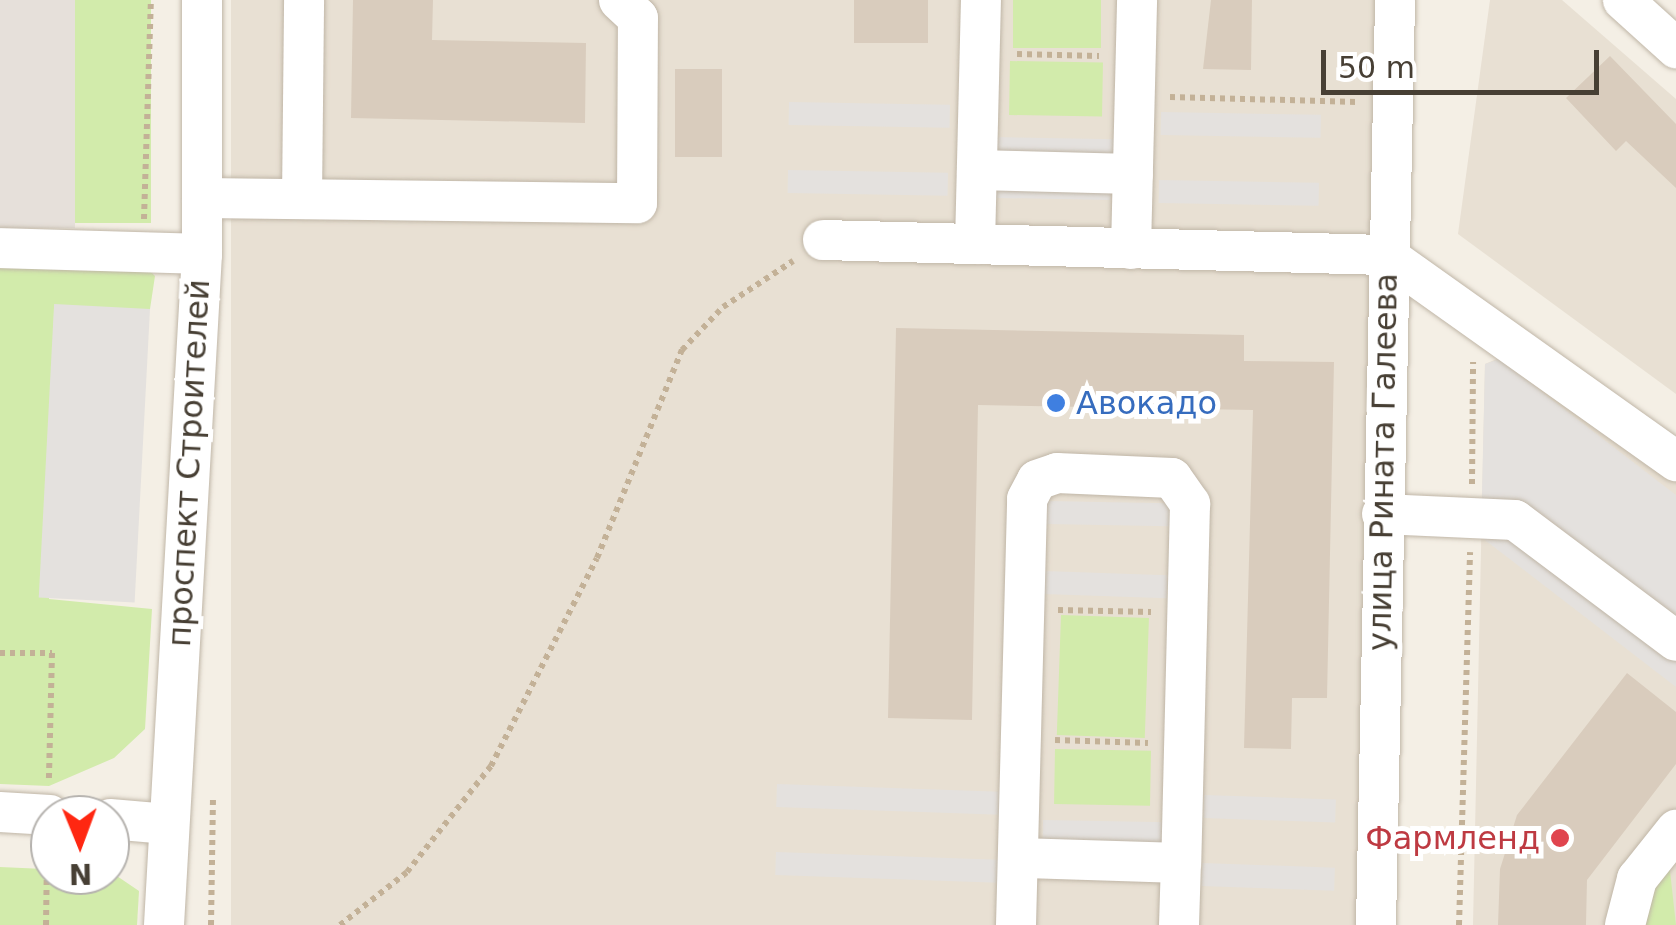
<!DOCTYPE html>
<html>
<head>
<meta charset="utf-8">
<style>
	body { margin:0 }
	#map { position:relative; width:1676px; height:925px; overflow:hidden; background:#f4efe5; font-family:"DejaVu Sans",sans-serif }
	div>[style] { position:absolute }
	.residential>* { inset:0; background:#e8e0d3; transform-origin:0 0 }
	.industrial>* { inset:0; background:#e6e0da; transform-origin:0 0 }
	.green>* { inset:0; background:#d2ebab; transform-origin:0 0 }
	.parking>* { inset:0; background:#e4e1de; transform-origin:0 0 }
	.building>* { inset:0; background:#d9ccbd; transform-origin:0 0 }
	.path>* { height:6px; margin-top:-3px; transform-origin:0; background:repeating-linear-gradient(90deg,#c3b197 0 5px,transparent 0 10px) }
	.roads { filter:drop-shadow(0 0 2px #c0b6a7) drop-shadow(0 0 2px #c0b6a7) }
	.minor>* { height:40px; margin:-20px; padding:0 20px; transform-origin:20px; border-radius:20px; background:#fff }
	.dots>* { width:28px; height:28px; translate:-50% -50%; box-sizing:border-box; border:5px solid #fff; border-radius:50% }
	span { translate:-50% -50%; white-space:nowrap; text-align:center; line-height:1.15; -webkit-text-stroke:10px #fff; paint-order:stroke }
	.shop-label { font-size:32px; color:#366cbe }
	.left { translate:0 -50%; text-align:left }
	.street-label { font-size:32px; color:#473f34 }
	.health-label { font-size:32px; color:#be3a42 }
	.right { translate:-100% -50%; text-align:right }
	.north { position:absolute; left:30px; top:795px; width:100px; height:100px; box-sizing:border-box; background:#fff; border:2px solid #b5b2ae; border-radius:50%; rotate:179deg; font-size:28px; font-weight:700; line-height:40px; text-align:center; color:#473f34 }
	.north::after { content:''; display:block; margin:auto; width:35px; height:45px; background:#ff2711; clip-path:polygon(50% 0,100% 100%,50% 72%,0 100%) }
	.scale { position:absolute; left:1321px; top:50px; width:278px; height:45px; box-sizing:border-box; border:5px solid #473f34; border-top:0; padding-left:12px; font-size:30px; line-height:35px; white-space:nowrap; color:#473f34; -webkit-text-stroke:8px #fff; paint-order:stroke }
</style>
</head>
<body>
<div id="map">
	<div class="residential">
		<div style="left:231px;top:0;width:1149px;height:925px"></div>
		<div style="clip-path:polygon(1490px 0,1562px 0,1676px 99px,1676px 394px,1458px 234px)"></div>
		<div style="clip-path:polygon(1506px 355px,1676px 481px,1676px 925px,1473px 925px,1485px 364px)"></div>
	</div>
	<div class="industrial">
		<div style="left:0;top:0;width:75px;height:228px"></div>
	</div>
	<div class="green">
		<div style="left:75px;top:0;width:76px;height:223px"></div>
		<div style="left:1013px;top:0;width:88px;height:48px"></div>
		<div style="left:1010px;top:61px;width:93px;height:54px;rotate:1deg"></div>
		<div style="clip-path:polygon(0 248px,131px 252px,155px 276px,150px 309px,54px 311px,49px 599px,152px 609px,145px 729px,114px 758px,49px 786px,0 784px)"></div>
		<div style="left:1061px;top:615px;width:88px;height:120px;rotate:2deg"></div>
		<div style="left:1055px;top:749px;width:96px;height:55px;rotate:1deg"></div>
		<div style="clip-path:polygon(1668px 853px,1676px 925px,1640px 925px)"></div>
		<div style="clip-path:polygon(0 867px,111px 872px,139px 891px,137px 925px,0 925px)"></div>
	</div>
	<div class="parking">
		<div style="left:789px;top:102px;width:161px;height:23px;rotate:1deg"></div>
		<div style="left:1161px;top:112px;width:160px;height:23px;rotate:1deg"></div>
		<div style="left:992px;top:137px;width:126px;height:23px;rotate:1deg"></div>
		<div style="left:788px;top:170px;width:160px;height:23px;rotate:1deg"></div>
		<div style="left:995px;top:176px;width:116px;height:22px;rotate:1deg"></div>
		<div style="left:1159px;top:180px;width:160px;height:23px;rotate:1deg"></div>
		<div style="left:150px;top:309px;width:294px;height:96px;rotate:93deg"></div>
		<div style="clip-path:polygon(1499px 359px,1676px 495px,1676px 687px,1481px 537px,1485px 364px)"></div>
		<div style="left:1046px;top:501px;width:124px;height:23px;rotate:1deg"></div>
		<div style="left:1044px;top:571px;width:124px;height:23px;rotate:2deg"></div>
		<div style="left:777px;top:784px;width:224px;height:23px;rotate:2deg"></div>
		<div style="left:1204px;top:795px;width:132px;height:23px;rotate:2deg"></div>
		<div style="left:1043px;top:820px;width:126px;height:23px;rotate:1deg"></div>
		<div style="left:776px;top:852px;width:223px;height:23px;rotate:2deg"></div>
		<div style="left:1202px;top:863px;width:133px;height:23px;rotate:2deg"></div>
	</div>
	<div class="building">
		<div style="clip-path:polygon(353px 0,433px 0,432px 40px,586px 43px,585px 123px,351px 118px)"></div>
		<div style="left:854px;top:0;width:74px;height:43px"></div>
		<div style="clip-path:polygon(1211px 0,1252px 0,1251px 70px,1203px 69px)"></div>
		<div style="clip-path:polygon(1610px 56px,1676px 124px,1676px 188px,1626px 141px,1616px 151px,1566px 98px)"></div>
		<div style="left:675px;top:69px;width:47px;height:88px"></div>
		<div style="clip-path:polygon(896px 328px,1244px 335px,1244px 361px,1334px 362px,1327px 698px,1292px 698px,1291px 749px,1244px 748px,1253px 410px,978px 405px,972px 720px,888px 718px)"></div>
		<div style="clip-path:polygon(1627px 673px,1676px 712px,1676px 764px,1587px 880px,1586px 925px,1498px 925px,1500px 869px,1517px 815px)"></div>
	</div>
	<div class="path">
		<div style="left:1017px;top:54px;width:82px;rotate:1.4deg"></div>
		<div style="left:1170px;top:97px;width:187px;rotate:1.5deg"></div>
		<div style="left:144px;top:219px;width:219px;rotate:-88.2deg"></div>
		<div style="left:1472px;top:484px;width:122px;rotate:-89.5deg"></div>
		<div style="left:1058px;top:610px;width:93px;rotate:1.2deg"></div>
		<div style="left:0;top:653px;width:52px"></div>
		<div style="left:52px;top:653px;width:126px;rotate:91.4deg"></div>
		<div style="left:1055px;top:740px;width:93px;rotate:1.8deg"></div>
		<div style="left:46px;top:925px;width:74px;rotate:-89.2deg"></div>
		<div style="left:211px;top:925px;width:129px;rotate:-89.1deg"></div>
		<div style="left:340px;top:925px;width:85px;rotate:-38.3deg"></div>
		<div style="left:407px;top:872px;width:135px;rotate:-51.6deg"></div>
		<div style="left:491px;top:766px;width:233px;rotate:-63deg"></div>
		<div style="left:597px;top:558px;width:225px;rotate:-67.8deg"></div>
		<div style="left:682px;top:350px;width:59px;rotate:-46.4deg"></div>
		<div style="left:723px;top:307px;width:84px;rotate:-33.3deg"></div>
		<div style="left:1459px;top:925px;width:373px;rotate:-88.3deg"></div>
	</div>
	<div class="roads">
		<div class="minor">
			<div style="left:1623px;top:0;width:72px;rotate:42.2deg"></div>
			<div style="left:977px;top:170px;width:156px;rotate:1.5deg"></div>
			<div style="left:202px;top:198px;width:435px;rotate:0.7deg"></div>
			<div style="left:637px;top:203px;width:185px;rotate:-89.7deg"></div>
			<div style="left:638px;top:18px;width:26px;rotate:-137deg"></div>
			<div style="left:302px;top:199px;width:199px;rotate:-89.4deg"></div>
			<div style="left:823px;top:240px;width:563px;rotate:1.53deg"></div>
			<div style="left:1386px;top:255px;width:356px;rotate:35.4deg"></div>
			<div style="left:975px;top:244px;width:244px;rotate:-88.6deg"></div>
			<div style="left:0;top:248px;width:202px;rotate:1.7deg"></div>
			<div style="left:1131px;top:249px;width:249px;rotate:-88.6deg"></div>
			<div style="left:1382px;top:514px;width:133px;rotate:2.6deg"></div>
			<div style="left:1515px;top:520px;width:201px;rotate:36.9deg"></div>
			<div style="left:0;top:812px;width:50px;rotate:3.4deg"></div>
			<div style="left:110px;top:819px;width:58px;rotate:4.9deg"></div>
			<div style="left:164px;top:925px;width:672px;rotate:-86.76deg"></div>
			<div style="left:202px;top:254px;width:254px;rotate:-90deg"></div>
			<div style="left:1016px;top:925px;width:426px;rotate:-88.5deg"></div>
			<div style="left:1027px;top:499px;width:21px;rotate:-62deg"></div>
			<div style="left:1037px;top:480px;width:21px;rotate:-19deg"></div>
			<div style="left:1057px;top:473px;width:115px;rotate:2.5deg"></div>
			<div style="left:1172px;top:478px;width:32px;rotate:55deg"></div>
			<div style="left:1190px;top:504px;width:359px;rotate:91.4deg"></div>
			<div style="left:1181px;top:863px;width:163px;rotate:-178.2deg"></div>
			<div style="left:1179px;top:925px;width:62px;rotate:-88.2deg"></div>
			<div style="left:1376px;top:925px;width:925px;rotate:-88.82deg"></div>
			<div style="left:1625px;top:925px;width:48px;rotate:-75.4deg"></div>
			<div style="left:1637px;top:879px;width:63px;rotate:-51.5deg"></div>
		</div>
	</div>
	<div class="dots">
		<div style="left:1056px;top:403px;background:#3f7fe0"></div>
		<div style="left:1560px;top:838px;background:#e0444e"></div>
	</div>
	<div class="shop-label">
		<span class="left" style="left:1076px;top:403px">Авокадо</span>
	</div>
	<div class="street-label">
		<span style="left:1383px;top:462px;rotate:-89deg">улица Рината Галеева</span>
		<span style="left:189px;top:463px;rotate:-87deg">проспект Строителей</span>
	</div>
	<div class="health-label">
		<span class="right" style="left:1540px;top:838px">Фармленд</span>
	</div>
	<div class="north">N</div>
	<div class="scale">50 m</div>
</div>
</body>
</html>
